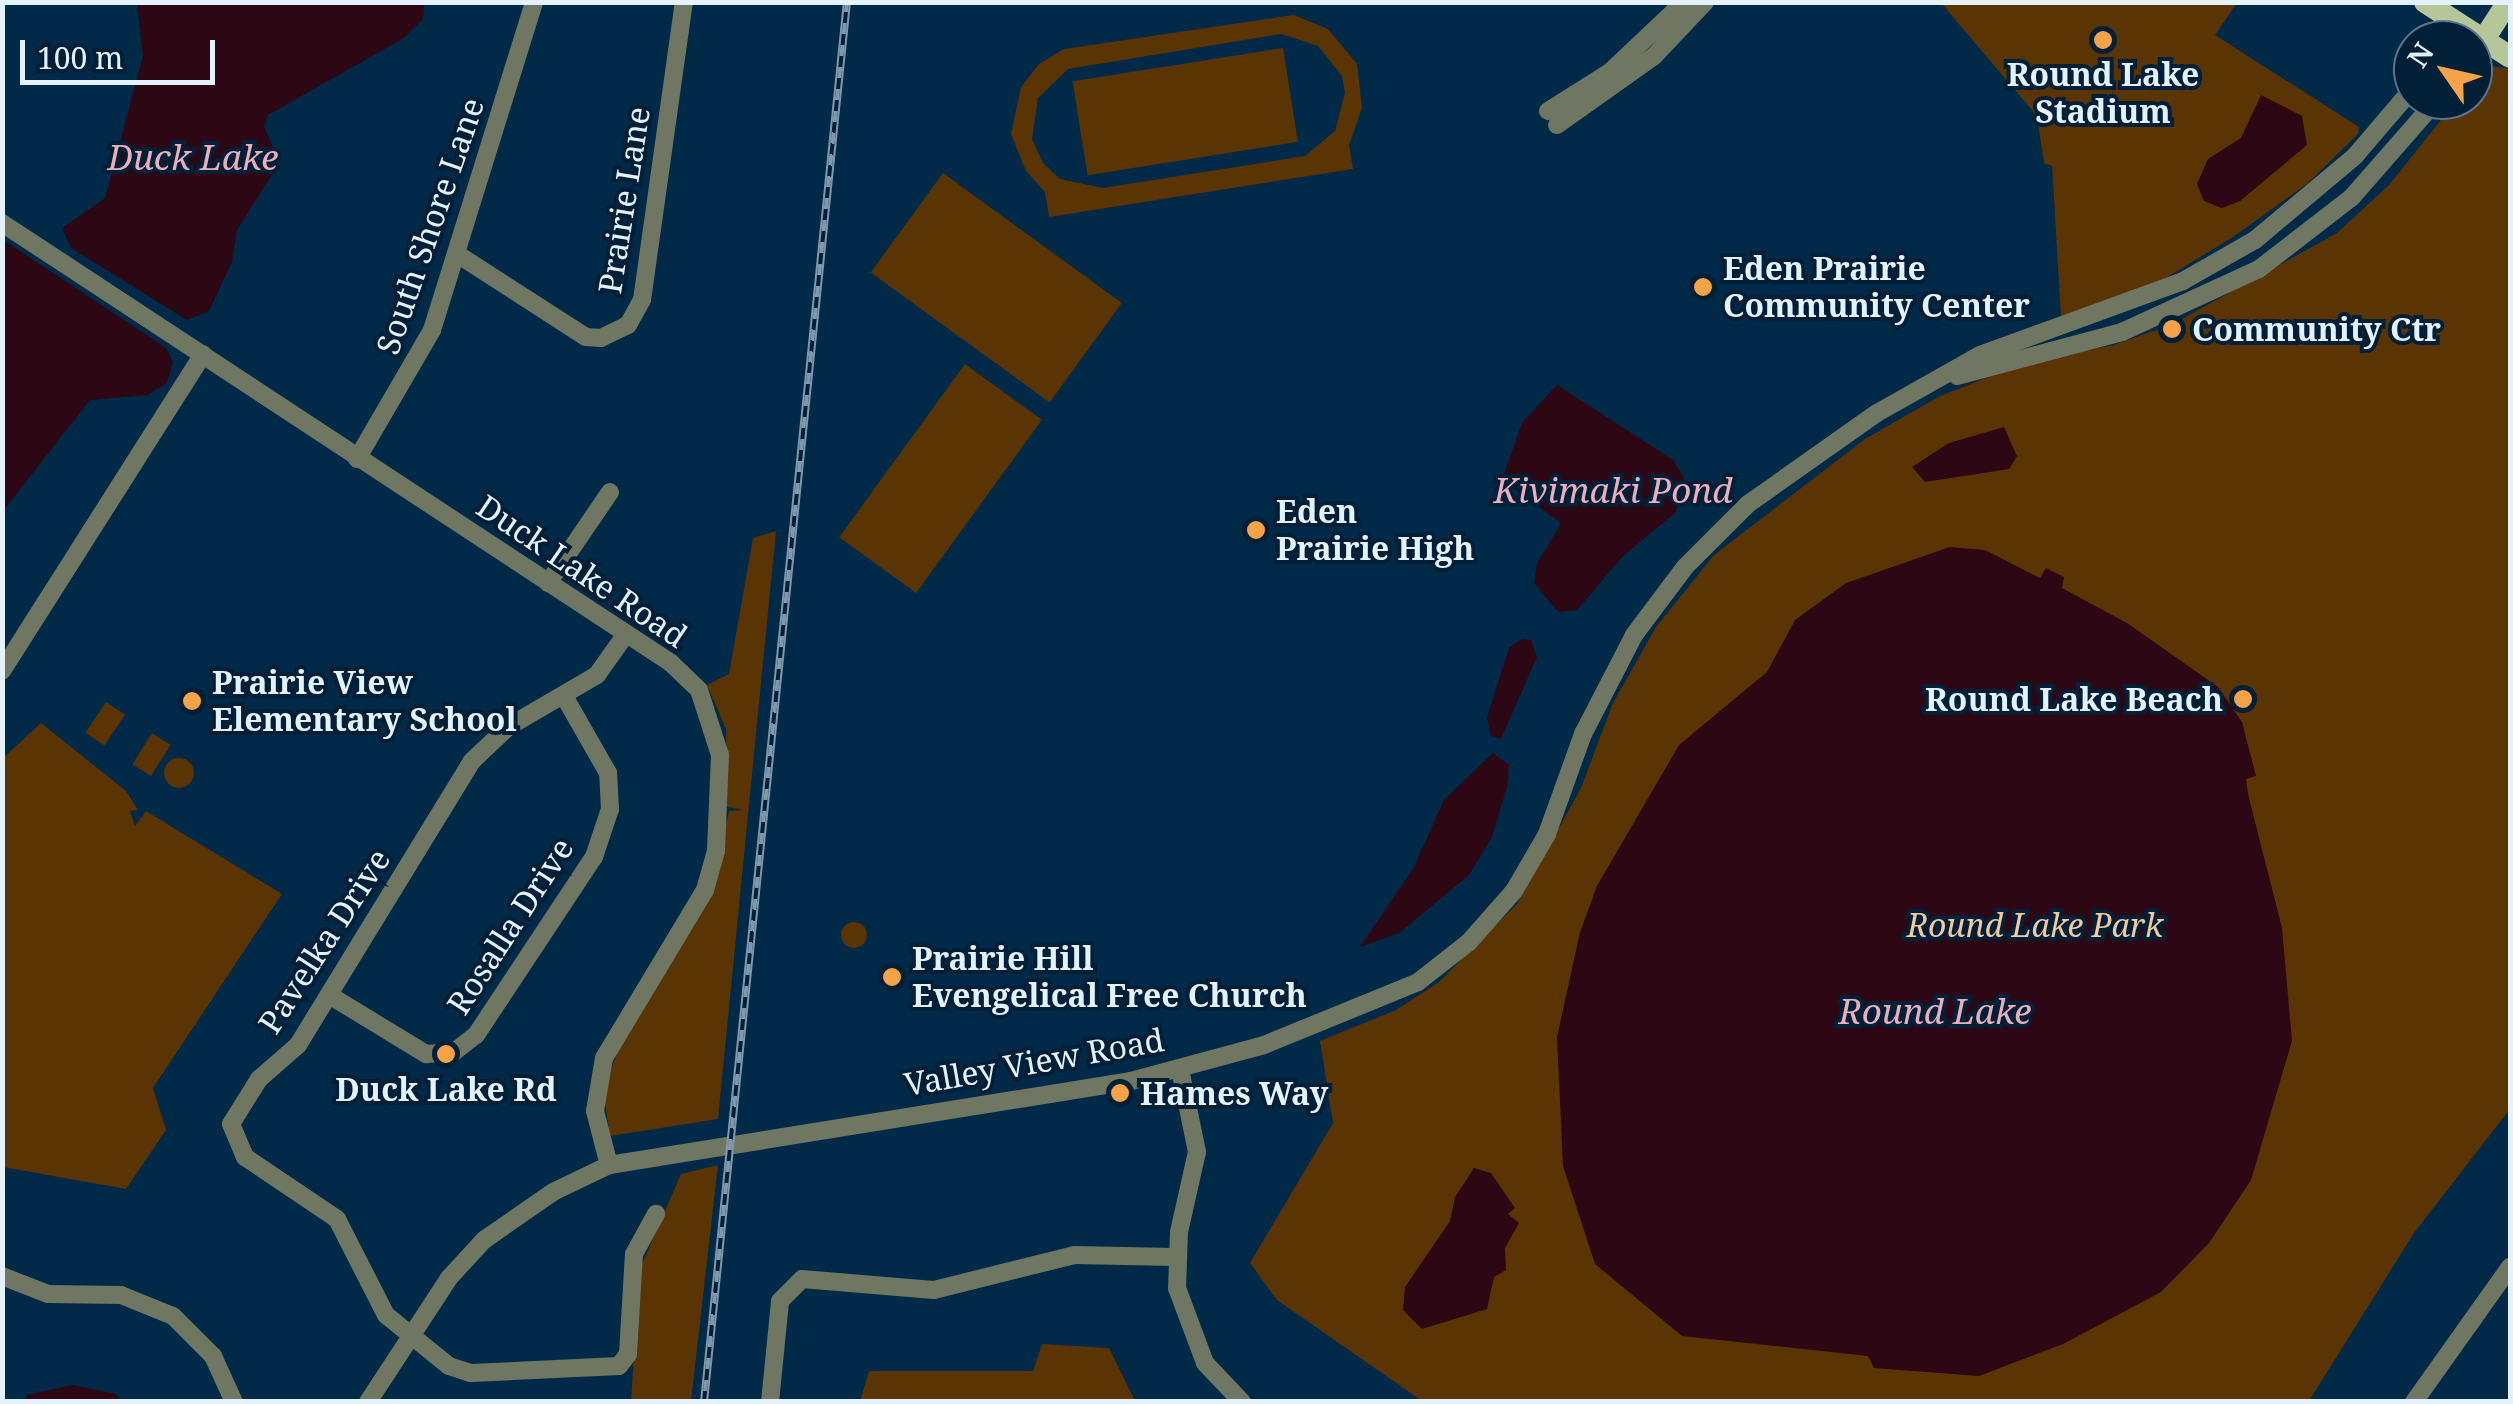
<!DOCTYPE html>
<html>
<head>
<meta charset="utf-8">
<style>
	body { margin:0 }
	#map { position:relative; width:2513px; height:1404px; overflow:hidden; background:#002a48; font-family:"Noto Serif",serif }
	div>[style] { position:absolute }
	.green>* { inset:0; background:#5b3403; transform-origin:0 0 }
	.round { border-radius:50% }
	.water>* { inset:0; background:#2d0713 }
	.minor>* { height:18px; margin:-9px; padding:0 9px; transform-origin:9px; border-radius:9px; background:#6f7762 }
	.major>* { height:22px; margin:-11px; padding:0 11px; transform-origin:11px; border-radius:11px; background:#b6c69b }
	.rail>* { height:8px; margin-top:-4px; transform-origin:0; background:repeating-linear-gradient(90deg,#012037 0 11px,#7e98ac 0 22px); box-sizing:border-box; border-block:2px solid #7e98ac }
	.dots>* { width:28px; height:28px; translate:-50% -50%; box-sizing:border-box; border:5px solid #012037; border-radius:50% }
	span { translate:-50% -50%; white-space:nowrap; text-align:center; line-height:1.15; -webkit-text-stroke:8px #012037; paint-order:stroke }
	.poi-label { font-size:32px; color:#e4f2fe; font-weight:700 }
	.left { translate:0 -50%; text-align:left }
	.right { translate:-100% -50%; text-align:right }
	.street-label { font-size:32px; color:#e4f2fe }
	.park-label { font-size:32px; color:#f5c89e; font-style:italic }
	.water-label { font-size:35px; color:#edaebc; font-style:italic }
	.frame { position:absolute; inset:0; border:5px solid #e4f2fe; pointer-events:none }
	.north { position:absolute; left:2393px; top:20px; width:100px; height:100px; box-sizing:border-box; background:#012037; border:2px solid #5c7487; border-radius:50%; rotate:304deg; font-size:28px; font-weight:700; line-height:40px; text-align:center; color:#e4f2fe }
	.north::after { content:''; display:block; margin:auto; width:35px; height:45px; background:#f6a247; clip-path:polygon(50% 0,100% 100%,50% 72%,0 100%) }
	.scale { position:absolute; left:20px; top:40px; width:195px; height:45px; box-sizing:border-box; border:5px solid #e4f2fe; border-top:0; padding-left:12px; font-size:30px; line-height:35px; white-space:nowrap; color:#e4f2fe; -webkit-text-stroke:8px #012037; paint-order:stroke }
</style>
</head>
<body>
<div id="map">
	<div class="green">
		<div style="clip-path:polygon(1941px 3px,2237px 3px,2215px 35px,2359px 127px,2358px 134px,2307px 184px,2233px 237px,2161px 281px,2061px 317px,2052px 166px,2044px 163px,2037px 116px)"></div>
		<div style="clip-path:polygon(evenodd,1294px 15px,1328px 29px,1357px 64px,1362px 108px,1349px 145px,1353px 169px,1049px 217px,1045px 192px,1026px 171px,1011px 134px,1021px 87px,1039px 64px,1064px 49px,1294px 15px,1281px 34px,1318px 46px,1342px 76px,1345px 93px,1335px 131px,1305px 156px,1103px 188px,1060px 179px,1043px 163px,1032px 139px,1038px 98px,1068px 69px,1281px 34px)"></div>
		<div style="left:1283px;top:48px;width:95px;height:213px;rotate:81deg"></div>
		<div style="clip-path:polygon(2491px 66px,2510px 69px,2510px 1109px,2414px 1233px,2309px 1401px,1422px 1401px,1277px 1300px,1250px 1263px,1333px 1123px,1320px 1041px,1396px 1010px,1439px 982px,1517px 904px,1581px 788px,1613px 703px,1656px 627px,1714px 555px,1865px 439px,1940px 396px,2022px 364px,2114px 345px,2173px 324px,2337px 233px,2389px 185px,2457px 100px,2473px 100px,2473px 78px)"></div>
		<div style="left:943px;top:173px;width:221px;height:123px;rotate:36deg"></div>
		<div style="left:965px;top:364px;width:95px;height:214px;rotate:36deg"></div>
		<div style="clip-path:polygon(776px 531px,718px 1119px,610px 1136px,603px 1090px,627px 1028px,710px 898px,729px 811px,744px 810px,727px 807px,726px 729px,707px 685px,729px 674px,753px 538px)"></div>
		<div style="left:106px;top:702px;width:23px;height:37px;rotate:34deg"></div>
		<div style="clip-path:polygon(41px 723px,126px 791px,138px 810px,130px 811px,135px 826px,146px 811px,282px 894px,153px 1088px,166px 1130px,126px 1189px,3px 1167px,3px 758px)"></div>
		<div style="left:152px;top:733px;width:22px;height:37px;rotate:32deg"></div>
		<div class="round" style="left:164px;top:758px;width:30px;height:30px"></div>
		<div class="round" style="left:841px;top:922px;width:26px;height:26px"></div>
		<div style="clip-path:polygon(718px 1165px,691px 1401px,631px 1402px,639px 1271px,681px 1174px)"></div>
		<div style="clip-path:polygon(1042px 1344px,1109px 1348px,1135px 1401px,860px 1401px,869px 1371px,1033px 1371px)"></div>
	</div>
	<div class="water">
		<div style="clip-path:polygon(137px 3px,424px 3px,423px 19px,404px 38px,268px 115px,264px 127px,278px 158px,273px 173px,237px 230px,232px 262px,209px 311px,187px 320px,71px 248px,62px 228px,105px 198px,143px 56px)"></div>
		<div style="clip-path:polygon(2261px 95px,2302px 116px,2307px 145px,2240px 201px,2222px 208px,2204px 201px,2197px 184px,2208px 159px,2241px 138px)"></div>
		<div style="clip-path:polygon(3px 240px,166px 348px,173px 362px,167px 383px,148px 395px,90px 400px,3px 511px)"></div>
		<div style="clip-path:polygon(1557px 385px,1673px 460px,1684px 478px,1676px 512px,1622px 557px,1577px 610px,1558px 612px,1534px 583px,1537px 564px,1561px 523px,1502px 480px,1522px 423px)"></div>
		<div style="clip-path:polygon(2004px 427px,2017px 456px,2009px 469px,1925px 482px,1912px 467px,1949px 443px)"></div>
		<div style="clip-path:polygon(1950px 547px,1985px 550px,2040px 578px,2046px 568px,2064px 577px,2062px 588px,2127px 623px,2218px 687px,2242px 722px,2256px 776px,2246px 779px,2248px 794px,2282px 928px,2292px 1041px,2251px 1180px,2209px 1243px,2161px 1292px,2063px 1344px,1979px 1376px,1874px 1368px,1868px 1356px,1682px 1336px,1595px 1264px,1563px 1166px,1557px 1037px,1580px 932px,1597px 886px,1679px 745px,1767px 672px,1795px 620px,1846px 583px)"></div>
		<div style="clip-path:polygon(1522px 639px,1531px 640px,1537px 657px,1501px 739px,1491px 736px,1487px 718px,1509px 648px)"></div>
		<div style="clip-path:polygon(1493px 753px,1509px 765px,1507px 787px,1492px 837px,1469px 875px,1399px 933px,1360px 947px,1413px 869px,1444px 800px)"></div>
		<div style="clip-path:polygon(1474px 1168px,1491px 1173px,1515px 1208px,1508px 1214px,1519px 1223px,1505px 1248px,1506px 1270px,1494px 1277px,1487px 1309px,1422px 1329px,1403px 1310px,1405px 1287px,1450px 1221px,1455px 1197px)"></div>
		<div style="clip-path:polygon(73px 1385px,116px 1394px,121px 1401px,25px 1401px,27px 1395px)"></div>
	</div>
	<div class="minor">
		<div style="left:2448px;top:40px;width:21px;rotate:-55deg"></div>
		<div style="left:1548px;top:111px;width:73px;rotate:-32.2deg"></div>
		<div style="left:1610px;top:72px;width:102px;rotate:-43.4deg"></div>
		<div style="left:1557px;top:125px;width:119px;rotate:-35.4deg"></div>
		<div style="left:1654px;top:56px;width:74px;rotate:-46.6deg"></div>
		<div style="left:2px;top:223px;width:801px;rotate:33.33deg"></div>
		<div style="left:671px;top:663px;width:39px;rotate:44deg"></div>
		<div style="left:699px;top:690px;width:68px;rotate:72.1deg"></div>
		<div style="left:720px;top:755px;width:96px;rotate:92.4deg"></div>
		<div style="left:716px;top:851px;width:41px;rotate:105.8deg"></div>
		<div style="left:705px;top:890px;width:196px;rotate:121deg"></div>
		<div style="left:604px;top:1058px;width:54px;rotate:99.6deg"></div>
		<div style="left:595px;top:1111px;width:56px;rotate:75.5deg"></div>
		<div style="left:457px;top:254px;width:153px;rotate:32.8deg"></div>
		<div style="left:586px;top:337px;width:15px;rotate:4deg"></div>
		<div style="left:601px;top:338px;width:30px;rotate:-26deg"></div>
		<div style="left:628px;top:325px;width:29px;rotate:-61deg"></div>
		<div style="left:642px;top:300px;width:301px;rotate:-82deg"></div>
		<div style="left:1957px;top:376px;width:171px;rotate:-14.9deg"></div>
		<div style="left:2122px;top:332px;width:151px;rotate:-24.7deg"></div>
		<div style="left:2259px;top:269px;width:118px;rotate:-37.7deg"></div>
		<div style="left:2352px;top:197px;width:129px;rotate:-48.8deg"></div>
		<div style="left:357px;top:459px;width:149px;rotate:-59.8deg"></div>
		<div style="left:432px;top:330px;width:343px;rotate:-72.7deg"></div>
		<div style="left:548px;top:583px;width:110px;rotate:-55.7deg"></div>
		<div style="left:626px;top:634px;width:50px;rotate:125.3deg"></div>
		<div style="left:597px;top:675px;width:103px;rotate:149.7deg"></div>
		<div style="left:508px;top:727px;width:50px;rotate:136.6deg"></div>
		<div style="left:472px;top:761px;width:333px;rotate:121.5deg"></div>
		<div style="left:298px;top:1045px;width:52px;rotate:138.9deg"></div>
		<div style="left:259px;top:1079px;width:53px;rotate:121.9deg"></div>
		<div style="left:231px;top:1124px;width:36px;rotate:67deg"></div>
		<div style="left:245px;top:1157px;width:111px;rotate:34deg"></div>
		<div style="left:337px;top:1219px;width:108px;rotate:63deg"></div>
		<div style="left:386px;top:1315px;width:81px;rotate:39deg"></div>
		<div style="left:449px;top:1366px;width:23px;rotate:18deg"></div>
		<div style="left:471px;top:1373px;width:148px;rotate:-2.7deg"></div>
		<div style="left:619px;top:1366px;width:15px;rotate:-53deg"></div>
		<div style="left:628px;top:1354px;width:100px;rotate:-86.6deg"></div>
		<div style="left:634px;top:1254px;width:46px;rotate:-61.2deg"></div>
		<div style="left:2px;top:671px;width:375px;rotate:-57.6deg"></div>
		<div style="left:329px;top:995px;width:114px;rotate:31.3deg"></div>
		<div style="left:426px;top:1054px;width:28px;rotate:-4deg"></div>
		<div style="left:454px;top:1052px;width:28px;rotate:-38deg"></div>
		<div style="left:476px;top:1035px;width:214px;rotate:-56.5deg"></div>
		<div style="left:594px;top:857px;width:51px;rotate:-71.6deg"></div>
		<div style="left:610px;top:809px;width:36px;rotate:-93deg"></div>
		<div style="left:608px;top:773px;width:89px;rotate:-119.7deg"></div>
		<div style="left:1180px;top:1069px;width:85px;rotate:78.4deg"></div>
		<div style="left:1197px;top:1152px;width:82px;rotate:102.7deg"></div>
		<div style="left:1179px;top:1232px;width:56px;rotate:92deg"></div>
		<div style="left:1177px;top:1288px;width:80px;rotate:69.5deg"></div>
		<div style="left:1205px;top:1363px;width:54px;rotate:46.5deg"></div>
		<div style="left:2px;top:1276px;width:49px;rotate:21.4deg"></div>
		<div style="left:48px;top:1294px;width:73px;rotate:0.8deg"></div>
		<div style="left:121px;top:1295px;width:56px;rotate:22deg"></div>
		<div style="left:173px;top:1316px;width:57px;rotate:45deg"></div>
		<div style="left:213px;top:1356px;width:51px;rotate:65.5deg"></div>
		<div style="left:368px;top:1402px;width:148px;rotate:-56.8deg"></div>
		<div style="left:449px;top:1278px;width:52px;rotate:-47.4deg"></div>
		<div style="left:484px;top:1240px;width:84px;rotate:-34.8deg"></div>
		<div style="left:553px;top:1192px;width:62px;rotate:-25.7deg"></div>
		<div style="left:609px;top:1165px;width:529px;rotate:-9.14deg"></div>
		<div style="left:1131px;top:1081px;width:138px;rotate:-15.1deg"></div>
		<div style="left:1264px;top:1045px;width:166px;rotate:-22.2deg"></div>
		<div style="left:1418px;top:982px;width:65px;rotate:-38.1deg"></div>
		<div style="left:1469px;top:942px;width:68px;rotate:-48.6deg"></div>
		<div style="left:1514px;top:891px;width:66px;rotate:-59.9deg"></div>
		<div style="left:1547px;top:834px;width:106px;rotate:-70.2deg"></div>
		<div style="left:1583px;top:734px;width:111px;rotate:-62.7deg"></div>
		<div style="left:1634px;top:635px;width:85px;rotate:-53.1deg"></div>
		<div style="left:1685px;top:567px;width:89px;rotate:-45deg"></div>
		<div style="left:1748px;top:504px;width:158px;rotate:-35.2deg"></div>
		<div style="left:1877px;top:413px;width:118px;rotate:-29.4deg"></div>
		<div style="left:1980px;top:355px;width:216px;rotate:-20deg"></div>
		<div style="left:2183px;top:281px;width:83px;rotate:-29.7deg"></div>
		<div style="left:2255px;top:240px;width:131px;rotate:-40deg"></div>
		<div style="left:2355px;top:156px;width:89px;rotate:-49.5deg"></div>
		<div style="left:770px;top:1402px;width:101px;rotate:-84.3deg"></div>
		<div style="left:780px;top:1301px;width:31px;rotate:-45deg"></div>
		<div style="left:802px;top:1279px;width:132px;rotate:4.8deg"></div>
		<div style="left:934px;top:1290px;width:144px;rotate:-14deg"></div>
		<div style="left:1074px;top:1255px;width:101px;rotate:1.1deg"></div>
		<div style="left:2414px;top:1402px;width:166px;rotate:-54.6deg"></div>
	</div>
	<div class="major">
		<div style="left:2425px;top:2px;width:101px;rotate:32.9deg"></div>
		<div style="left:2484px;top:39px;width:44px;rotate:-57deg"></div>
	</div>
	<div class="rail">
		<div style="left:704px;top:1402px;width:1407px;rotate:-84.17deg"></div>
	</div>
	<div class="dots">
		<div style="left:2103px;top:40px;background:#f6a247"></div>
		<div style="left:1703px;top:287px;background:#f6a247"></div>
		<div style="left:2172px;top:329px;background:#f6a247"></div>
		<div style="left:1256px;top:530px;background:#f6a247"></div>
		<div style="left:2243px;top:699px;background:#f6a247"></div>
		<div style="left:192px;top:701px;background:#f6a247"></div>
		<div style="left:892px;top:977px;background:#f6a247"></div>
		<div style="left:446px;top:1054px;background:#f6a247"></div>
		<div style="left:1120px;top:1093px;background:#f6a247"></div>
	</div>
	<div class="poi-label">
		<span style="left:2103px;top:93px">Round Lake<br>Stadium</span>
		<span class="left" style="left:1723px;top:287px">Eden Prairie<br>Community Center</span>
		<span class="left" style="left:2192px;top:329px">Community Ctr</span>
		<span class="left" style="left:1276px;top:530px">Eden<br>Prairie High</span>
		<span class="left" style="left:212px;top:701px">Prairie View<br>Elementary School</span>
		<span class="right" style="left:2223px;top:699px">Round Lake Beach</span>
		<span class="left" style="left:912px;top:977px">Prairie Hill<br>Evengelical Free Church</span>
		<span style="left:446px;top:1089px">Duck Lake Rd</span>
		<span class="left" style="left:1140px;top:1093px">Hames Way</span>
	</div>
	<div class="street-label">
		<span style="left:624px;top:200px;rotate:-81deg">Prairie Lane</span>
		<span style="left:430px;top:226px;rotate:-71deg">South Shore Lane</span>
		<span style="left:582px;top:571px;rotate:34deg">Duck Lake Road</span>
		<span style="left:510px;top:926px;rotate:-57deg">Rosalla Drive</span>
		<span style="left:324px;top:941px;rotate:-57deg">Pavelka Drive</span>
		<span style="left:1034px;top:1062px;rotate:-10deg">Valley View Road</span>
	</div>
	<div class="park-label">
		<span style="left:2035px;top:925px">Round Lake Park</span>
	</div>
	<div class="water-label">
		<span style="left:193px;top:157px">Duck Lake</span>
		<span style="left:1613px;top:490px">Kivimaki Pond</span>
		<span style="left:1935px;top:1011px">Round Lake</span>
	</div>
	<div class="frame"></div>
	<div class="north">N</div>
	<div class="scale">100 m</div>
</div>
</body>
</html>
